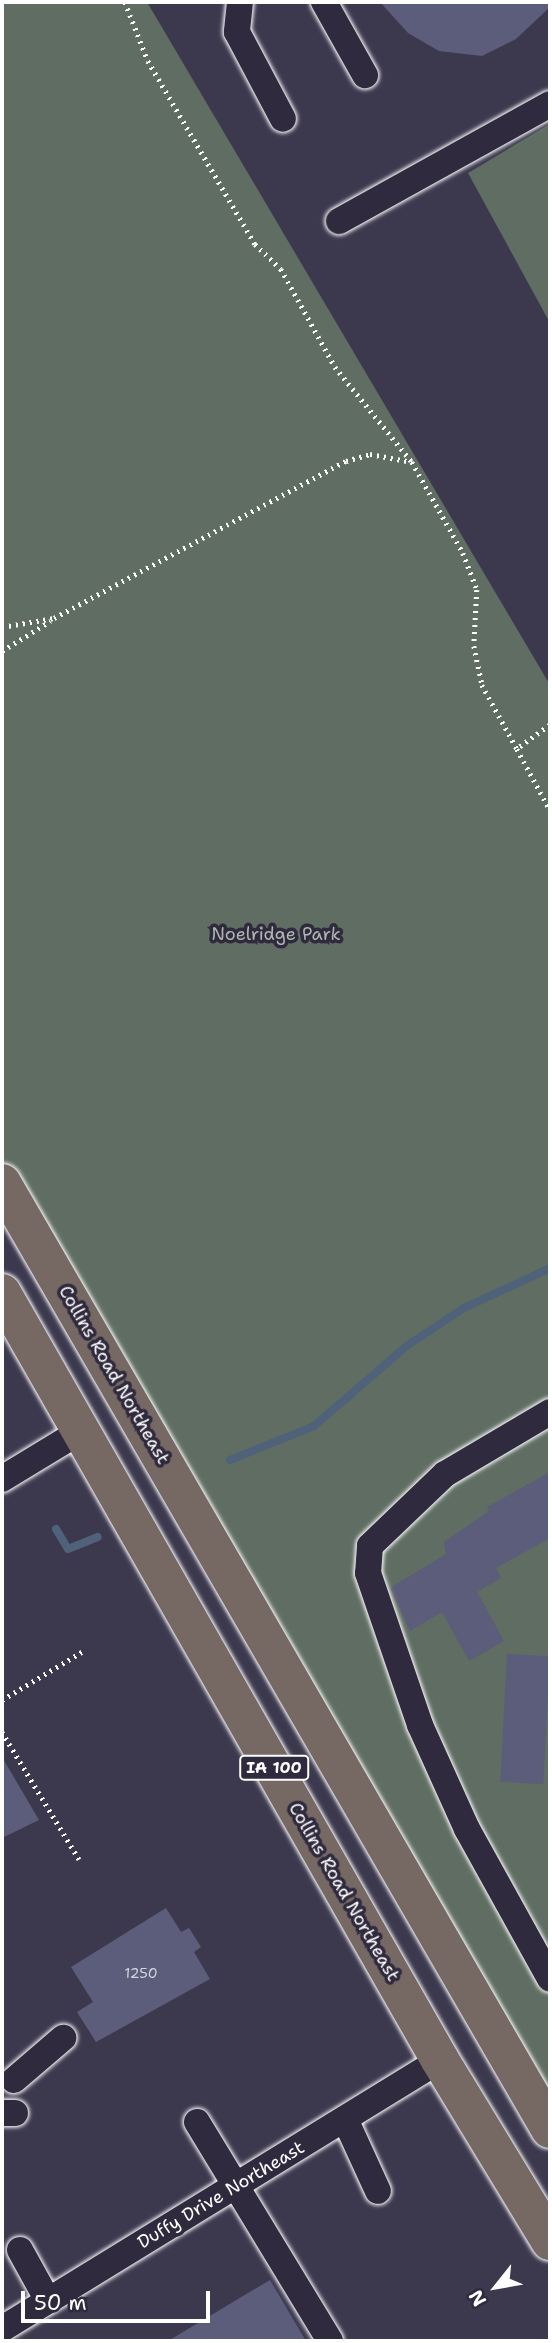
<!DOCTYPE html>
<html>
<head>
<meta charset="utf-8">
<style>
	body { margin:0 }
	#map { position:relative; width:552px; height:2343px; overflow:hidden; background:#3c394f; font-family:"Shantell Sans",sans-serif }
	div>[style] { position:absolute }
	.green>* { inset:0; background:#5f6d62 }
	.stream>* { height:8px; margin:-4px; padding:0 4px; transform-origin:4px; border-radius:4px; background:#4f627a }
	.building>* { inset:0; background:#5b5d7a; transform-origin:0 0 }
	.path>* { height:4.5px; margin-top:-2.25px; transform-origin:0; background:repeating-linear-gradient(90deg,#fff 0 2px,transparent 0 7px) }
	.roads { filter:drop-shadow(0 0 2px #fff) drop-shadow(0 0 2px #fff) }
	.minor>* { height:26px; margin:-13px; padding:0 13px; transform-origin:13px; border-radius:13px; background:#2f2a3d }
	.highway>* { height:38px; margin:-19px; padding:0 19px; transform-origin:19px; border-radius:19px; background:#766964 }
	span { translate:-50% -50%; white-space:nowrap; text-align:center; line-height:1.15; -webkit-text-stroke:7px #2f2a3d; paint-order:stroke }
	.number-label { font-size:14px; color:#d6d6de }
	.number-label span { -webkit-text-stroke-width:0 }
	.shield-label span { padding:2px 5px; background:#2f2a3d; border:2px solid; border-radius:5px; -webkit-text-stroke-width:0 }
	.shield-label { font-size:16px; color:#fff; font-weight:700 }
	.park-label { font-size:18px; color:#afb6b0 }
	.street-label { font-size:18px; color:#fff }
	.frame { position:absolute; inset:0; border:4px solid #fff; pointer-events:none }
	.north { position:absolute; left:461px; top:2252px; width:70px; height:70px; -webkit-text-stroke:5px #2f2a3d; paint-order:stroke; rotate:239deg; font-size:19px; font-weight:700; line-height:28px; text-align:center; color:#fff }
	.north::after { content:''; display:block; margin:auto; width:24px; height:32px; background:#fff; clip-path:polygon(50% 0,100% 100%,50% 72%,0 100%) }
	.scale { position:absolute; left:21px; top:2291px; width:189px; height:32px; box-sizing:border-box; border:4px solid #fff; border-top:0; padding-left:9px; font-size:21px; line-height:24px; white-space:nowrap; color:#fff; -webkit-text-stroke:5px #2f2a3d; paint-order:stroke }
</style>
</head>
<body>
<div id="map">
	<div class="green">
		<div style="clip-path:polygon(2px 2px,147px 2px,550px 685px,550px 2129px,2px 1183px)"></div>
		<div style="clip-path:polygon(550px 124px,550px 323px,468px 173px)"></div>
	</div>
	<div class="stream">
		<div style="left:230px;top:1460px;width:91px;rotate:-22deg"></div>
		<div style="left:314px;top:1426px;width:124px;rotate:-40.8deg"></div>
		<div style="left:408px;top:1345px;width:67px;rotate:-33.5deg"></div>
		<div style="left:464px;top:1308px;width:95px;rotate:-24.9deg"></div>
		<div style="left:56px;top:1529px;width:23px;rotate:59deg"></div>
		<div style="left:68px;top:1549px;width:32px;rotate:-22deg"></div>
	</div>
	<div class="building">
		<div style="clip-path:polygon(380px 2px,550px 2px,550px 7px,516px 39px,482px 56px,439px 51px,408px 33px)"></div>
		<div style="clip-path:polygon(550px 1472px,550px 1538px,496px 1568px,501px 1578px,477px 1592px,504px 1641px,469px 1661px,442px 1612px,410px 1631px,390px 1588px,446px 1554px,444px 1542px,489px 1511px,487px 1507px)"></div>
		<div style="left:507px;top:1654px;width:43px;height:128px;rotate:3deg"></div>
		<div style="clip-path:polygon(2px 1757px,39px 1820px,2px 1838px)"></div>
		<div style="clip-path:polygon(166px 1908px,181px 1932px,189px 1928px,201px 1947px,194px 1952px,210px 1979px,96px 2042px,77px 2012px,93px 2002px,71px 1967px)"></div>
		<div style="clip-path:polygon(270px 2280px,306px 2341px,168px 2341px)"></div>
	</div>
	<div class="path">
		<div style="left:125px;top:2px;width:63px;rotate:68.7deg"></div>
		<div style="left:148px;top:61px;width:212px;rotate:59.7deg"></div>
		<div style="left:255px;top:244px;width:36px;rotate:44deg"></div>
		<div style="left:281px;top:269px;width:112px;rotate:61.1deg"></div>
		<div style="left:335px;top:367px;width:121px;rotate:51deg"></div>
		<div style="left:2px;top:627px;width:53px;rotate:-9.8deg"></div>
		<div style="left:54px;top:618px;width:332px;rotate:-28.3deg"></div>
		<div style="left:346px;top:461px;width:25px;rotate:-16deg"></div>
		<div style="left:370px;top:454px;width:43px;rotate:10.8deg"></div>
		<div style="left:412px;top:462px;width:104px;rotate:60.7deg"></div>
		<div style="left:463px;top:553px;width:40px;rotate:69deg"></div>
		<div style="left:477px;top:590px;width:56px;rotate:93.1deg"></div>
		<div style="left:474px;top:646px;width:40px;rotate:78deg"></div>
		<div style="left:482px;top:685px;width:73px;rotate:61.3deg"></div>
		<div style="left:2px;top:651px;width:57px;rotate:-32deg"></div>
		<div style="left:550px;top:725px;width:41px;rotate:144deg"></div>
		<div style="left:517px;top:749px;width:69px;rotate:61.6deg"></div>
		<div style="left:2px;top:1700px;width:97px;rotate:-31.1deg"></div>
		<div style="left:2px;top:1732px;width:149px;rotate:58.8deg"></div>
	</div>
	<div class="roads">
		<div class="minor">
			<div style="left:240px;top:2px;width:30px;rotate:96deg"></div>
			<div style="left:237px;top:32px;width:98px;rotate:62.1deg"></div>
			<div style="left:324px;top:2px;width:84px;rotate:60.7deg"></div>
			<div style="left:339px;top:221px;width:241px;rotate:-29deg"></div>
			<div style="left:550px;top:1412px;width:122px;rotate:149.4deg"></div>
			<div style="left:445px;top:1474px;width:104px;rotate:136.2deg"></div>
			<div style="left:370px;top:1546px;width:27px;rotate:94deg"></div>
			<div style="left:368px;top:1573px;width:161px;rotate:71.1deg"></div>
			<div style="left:420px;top:1725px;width:114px;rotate:65.7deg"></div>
			<div style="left:467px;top:1829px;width:171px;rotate:61deg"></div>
			<div style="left:2px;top:1479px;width:92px;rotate:-31.3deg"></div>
			<div style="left:14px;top:2080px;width:65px;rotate:-40.6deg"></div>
			<div style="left:2px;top:2113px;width:13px"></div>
			<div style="left:345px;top:2119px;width:79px;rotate:65.4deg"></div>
			<div style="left:197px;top:2122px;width:256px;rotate:58.7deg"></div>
			<div style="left:20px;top:2250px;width:58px;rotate:61.2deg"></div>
			<div style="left:2px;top:2329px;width:514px;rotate:-31.56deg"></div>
		</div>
		<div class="highway">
			<div style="left:2px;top:1183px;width:1093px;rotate:59.92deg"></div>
			<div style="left:2px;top:1293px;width:883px;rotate:60.27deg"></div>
			<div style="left:440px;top:2060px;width:212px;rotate:58.7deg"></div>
		</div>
	</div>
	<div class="number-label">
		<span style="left:141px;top:1973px">1250</span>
	</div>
	<div class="shield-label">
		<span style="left:274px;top:1768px">IA 100</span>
	</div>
	<div class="park-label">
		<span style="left:276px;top:934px">Noelridge Park</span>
	</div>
	<div class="street-label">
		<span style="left:114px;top:1375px;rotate:60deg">Collins Road Northeast</span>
		<span style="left:344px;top:1892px;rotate:60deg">Collins Road Northeast</span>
		<span style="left:221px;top:2195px;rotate:-31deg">Duffy Drive Northeast</span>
	</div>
	<div class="frame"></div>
	<div class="north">N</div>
	<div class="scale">50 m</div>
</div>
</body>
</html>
